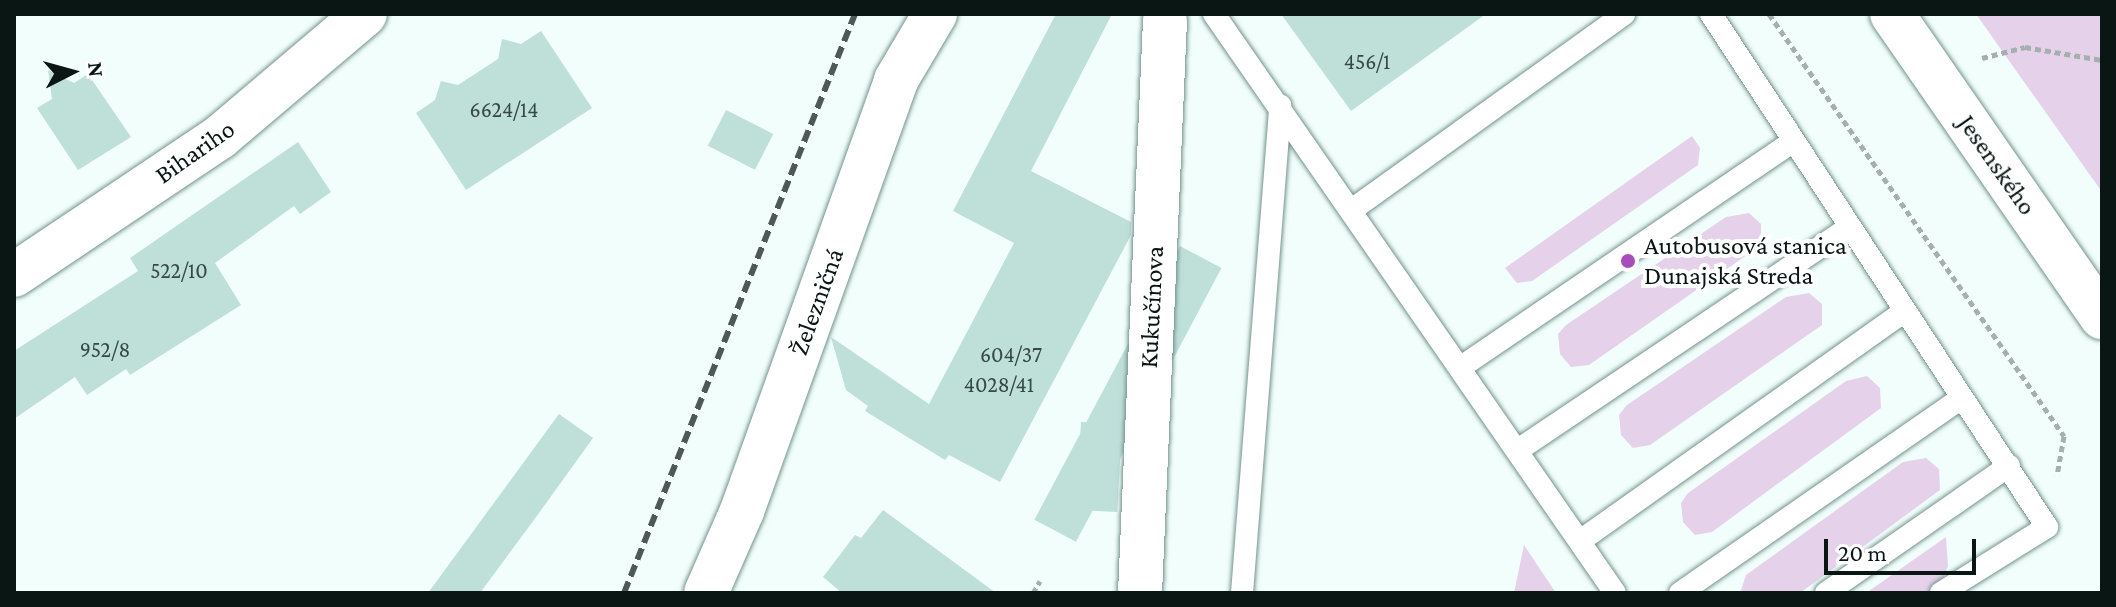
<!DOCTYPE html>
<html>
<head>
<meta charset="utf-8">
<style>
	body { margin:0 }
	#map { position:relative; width:2116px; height:607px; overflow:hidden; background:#f1fefc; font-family:"Crimson Pro",serif }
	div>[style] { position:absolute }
	.green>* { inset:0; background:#e5d1ea }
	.building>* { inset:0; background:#bfdfd9; transform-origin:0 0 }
	.path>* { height:5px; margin-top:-2.5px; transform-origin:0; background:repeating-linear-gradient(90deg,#a4b0ae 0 6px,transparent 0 10px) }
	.roads { filter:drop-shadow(0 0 2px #74928c) drop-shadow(0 0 2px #74928c) }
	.service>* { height:22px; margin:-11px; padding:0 11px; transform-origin:11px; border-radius:11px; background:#fff }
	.minor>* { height:44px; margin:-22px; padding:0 22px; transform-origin:22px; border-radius:22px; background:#fff }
	.tertiary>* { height:44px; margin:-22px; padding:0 22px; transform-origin:22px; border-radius:22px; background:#fff }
	.rail>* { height:6px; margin-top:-3px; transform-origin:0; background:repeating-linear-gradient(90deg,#4d5957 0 12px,transparent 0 18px) }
	.dots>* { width:22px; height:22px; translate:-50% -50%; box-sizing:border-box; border:4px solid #fff; border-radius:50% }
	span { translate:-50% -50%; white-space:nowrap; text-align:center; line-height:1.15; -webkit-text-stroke:8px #fff; paint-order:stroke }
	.number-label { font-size:22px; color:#374845 }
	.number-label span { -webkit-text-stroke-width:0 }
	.street-label { font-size:26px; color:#0a1614 }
	.poi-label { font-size:26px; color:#0a1614 }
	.left { translate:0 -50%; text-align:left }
	.frame { position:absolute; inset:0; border:16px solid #0a1614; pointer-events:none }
	.north { position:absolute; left:32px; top:32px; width:80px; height:80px; -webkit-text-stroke:6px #fff; paint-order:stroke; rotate:84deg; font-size:22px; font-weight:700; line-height:32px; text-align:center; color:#0a1614 }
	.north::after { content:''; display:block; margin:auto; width:28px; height:36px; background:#0a1614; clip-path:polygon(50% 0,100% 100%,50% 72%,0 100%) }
	.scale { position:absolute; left:1824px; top:539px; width:152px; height:36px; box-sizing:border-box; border:4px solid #0a1614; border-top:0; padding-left:10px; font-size:24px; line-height:28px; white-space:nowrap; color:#0a1614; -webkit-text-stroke:6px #fff; paint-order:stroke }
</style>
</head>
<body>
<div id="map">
	<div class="green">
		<div style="clip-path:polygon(1976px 14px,2102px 14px,2102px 192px)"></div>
		<div style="clip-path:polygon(1692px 136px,1700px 148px,1698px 165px,1532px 281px,1517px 283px,1505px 268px)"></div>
		<div style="clip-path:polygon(1749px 213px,1761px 224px,1761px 245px,1589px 365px,1571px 367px,1560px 354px,1558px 334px,1566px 325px,1726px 217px)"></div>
		<div style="clip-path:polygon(1809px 293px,1822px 304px,1822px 325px,1650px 445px,1633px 448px,1621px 435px,1619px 415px,1627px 405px,1786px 297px)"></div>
		<div style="clip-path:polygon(1867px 376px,1880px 388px,1881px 408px,1712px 532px,1695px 535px,1683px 522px,1681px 503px,1688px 493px,1846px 381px)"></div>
		<div style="clip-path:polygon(1926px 458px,1939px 469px,1940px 490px,1800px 593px,1740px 593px,1746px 575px,1903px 462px)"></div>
		<div style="clip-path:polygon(1946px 537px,1948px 566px,1941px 584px,1926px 593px,1866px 593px)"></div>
		<div style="clip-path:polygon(1524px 545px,1556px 593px,1514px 593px)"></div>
	</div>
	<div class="building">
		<div style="clip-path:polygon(1056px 14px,1112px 14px,1031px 171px,1131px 222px,1131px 235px,1000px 482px,949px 455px,945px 460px,865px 411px,868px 406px,846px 390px,831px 337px,929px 404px,1014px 243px,953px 211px)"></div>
		<div style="clip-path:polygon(1281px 14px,1486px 14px,1351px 111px)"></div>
		<div style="clip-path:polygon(541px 31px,592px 108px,466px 190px,416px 113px,435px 100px,441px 81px,458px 85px,498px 59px,502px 39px,521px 44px)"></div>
		<div style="clip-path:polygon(48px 70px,74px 83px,88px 74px,131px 137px,78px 170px,37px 108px,52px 99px)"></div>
		<div style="left:726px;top:110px;width:53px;height:40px;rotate:27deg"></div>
		<div style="clip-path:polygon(298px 142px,331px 192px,300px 214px,294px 206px,215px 263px,241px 305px,130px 375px,126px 369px,87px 395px,75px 377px,14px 419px,14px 351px,138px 271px,130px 258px)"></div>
		<div style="left:1180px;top:246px;width:47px;height:310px;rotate:28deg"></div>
		<div style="clip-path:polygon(559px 414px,593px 438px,539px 513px,480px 593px,428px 593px)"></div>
		<div style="left:1081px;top:422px;width:41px;height:88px;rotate:3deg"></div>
		<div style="clip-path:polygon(883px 510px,996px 593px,842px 593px,823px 577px,855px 535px,861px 538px)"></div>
	</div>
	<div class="path">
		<div style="left:1769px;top:14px;width:515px;rotate:55.04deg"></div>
		<div style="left:2064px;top:436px;width:40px;rotate:100deg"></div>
		<div style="left:1982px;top:58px;width:44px;rotate:-14.3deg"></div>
		<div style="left:2025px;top:47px;width:78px;rotate:9.6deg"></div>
		<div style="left:1033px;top:593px;width:14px;rotate:-60deg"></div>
	</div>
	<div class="roads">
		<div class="service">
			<div style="left:1214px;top:14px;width:704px;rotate:55.29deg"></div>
			<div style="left:1711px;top:14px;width:613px;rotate:56.78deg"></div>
			<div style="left:2047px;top:527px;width:125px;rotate:148.1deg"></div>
			<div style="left:1353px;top:209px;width:334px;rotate:-35.7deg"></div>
			<div style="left:1461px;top:367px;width:402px;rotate:-34.2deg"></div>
			<div style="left:1518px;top:450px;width:400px;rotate:-33.9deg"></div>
			<div style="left:1580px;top:541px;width:398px;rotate:-35.3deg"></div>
			<div style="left:1242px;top:593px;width:489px;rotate:-85.5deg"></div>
			<div style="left:1680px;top:593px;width:343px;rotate:-34.7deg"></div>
			<div style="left:1826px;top:593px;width:223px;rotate:-34.8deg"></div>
		</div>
		<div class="minor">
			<div style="left:14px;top:275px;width:248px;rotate:-33.8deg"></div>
			<div style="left:220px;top:137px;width:190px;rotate:-40.3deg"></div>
			<div style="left:706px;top:593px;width:90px;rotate:-66.3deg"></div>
			<div style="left:742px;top:511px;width:458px;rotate:-70.3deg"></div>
			<div style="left:896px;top:80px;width:77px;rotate:-59.4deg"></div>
			<div style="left:1140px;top:593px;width:573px;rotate:-87.5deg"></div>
		</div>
		<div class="tertiary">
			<div style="left:1892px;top:14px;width:369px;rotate:55.3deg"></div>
		</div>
	</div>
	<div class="rail">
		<div style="left:624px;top:593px;width:623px;rotate:-68.25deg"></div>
	</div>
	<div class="dots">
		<div style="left:1628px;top:261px;background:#a64fbc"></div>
	</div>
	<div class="number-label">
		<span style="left:1367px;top:62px">456/1</span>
		<span style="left:504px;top:110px">6624/14</span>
		<span style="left:179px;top:271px">522/10</span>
		<span style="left:105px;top:350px">952/8</span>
		<span style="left:1011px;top:355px">604/37</span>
		<span style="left:999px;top:385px">4028/41</span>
	</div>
	<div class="street-label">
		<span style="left:195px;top:152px;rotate:-35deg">Bihariho</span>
		<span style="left:1997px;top:165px;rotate:55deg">Jesenského</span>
		<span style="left:817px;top:302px;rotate:-70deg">Železničná</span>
		<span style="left:1152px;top:307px;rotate:-87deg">Kukučínova</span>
	</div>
	<div class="poi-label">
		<span class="left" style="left:1644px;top:261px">Autobusová stanica<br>Dunajská Streda</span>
	</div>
	<div class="frame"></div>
	<div class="north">N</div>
	<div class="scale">20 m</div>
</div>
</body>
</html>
